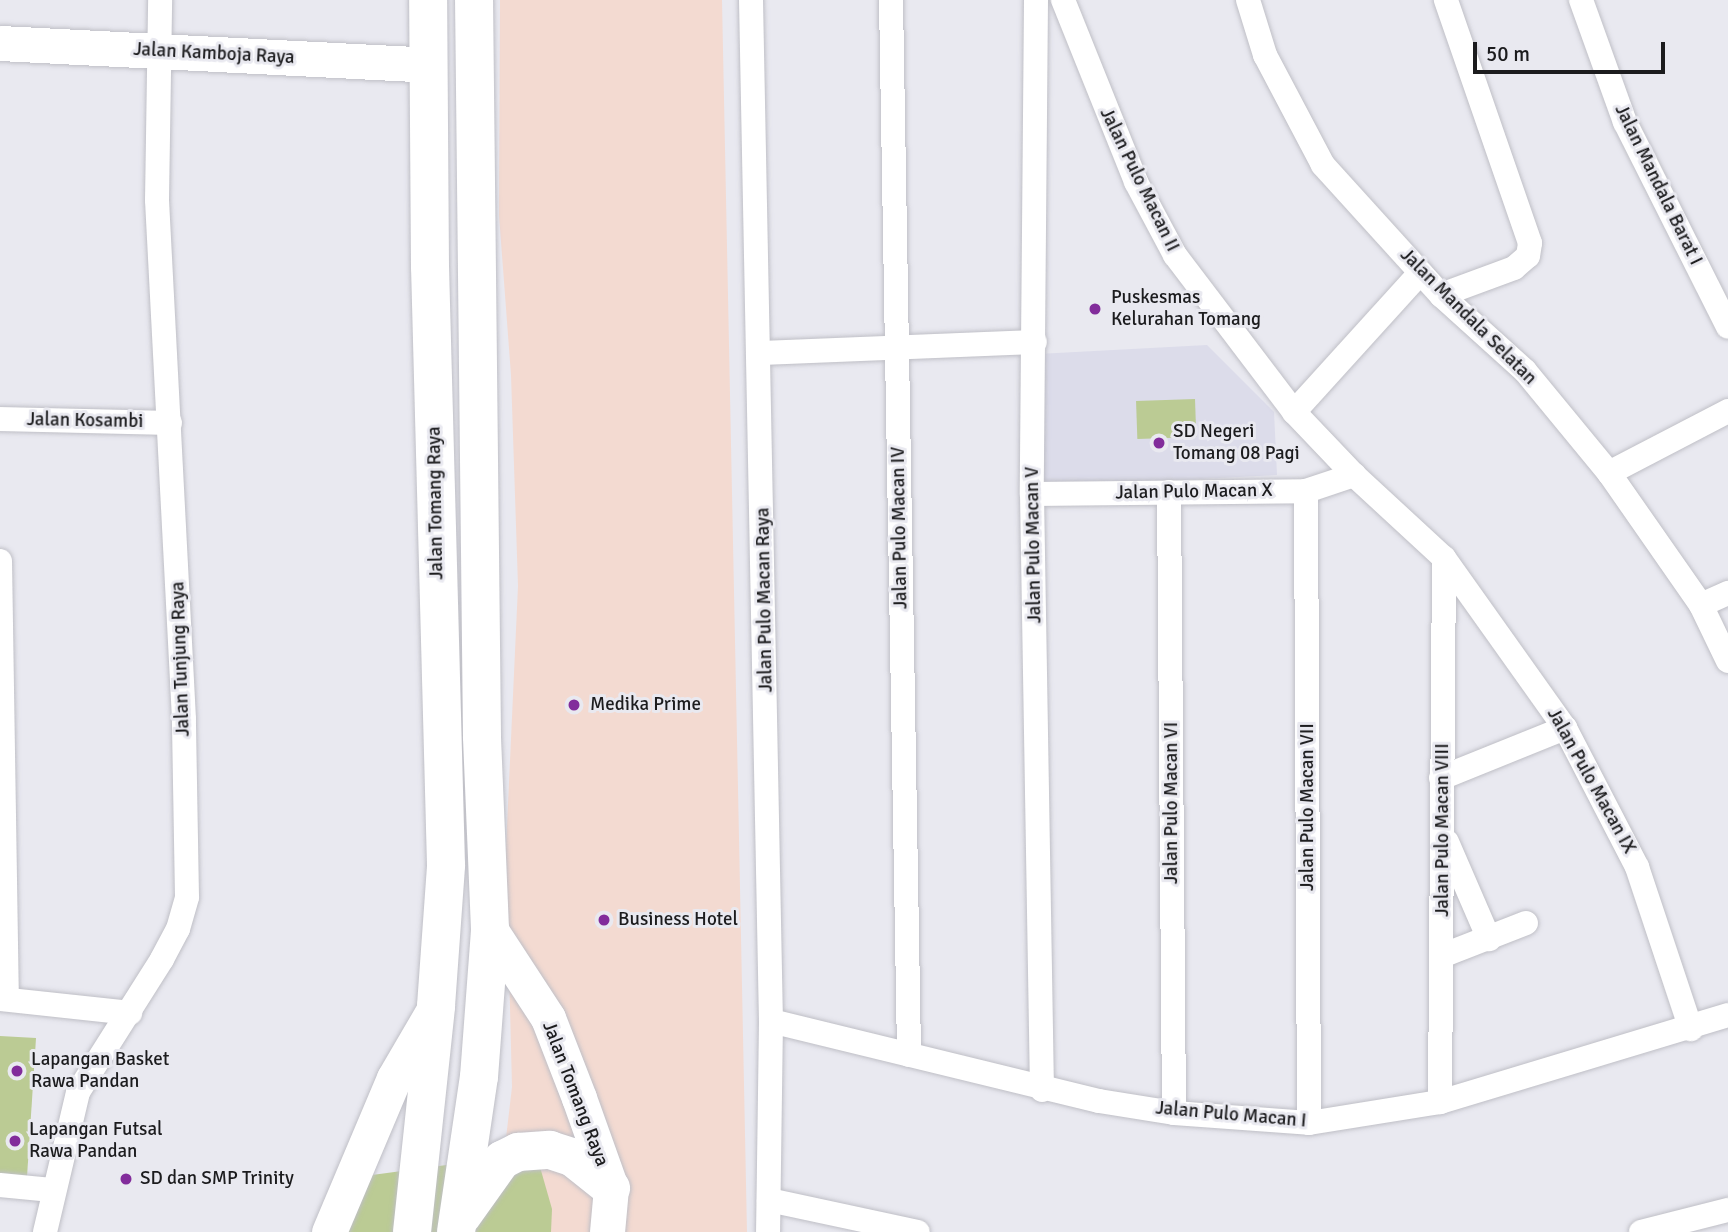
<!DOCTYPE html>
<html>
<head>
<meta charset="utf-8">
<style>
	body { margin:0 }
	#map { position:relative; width:1728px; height:1232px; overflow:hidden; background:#e9e9f0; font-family:Signika,sans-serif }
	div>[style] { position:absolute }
	.commercial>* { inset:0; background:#f3dad1 }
	.built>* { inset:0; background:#dcdcea }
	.green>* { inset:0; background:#bbcb94; transform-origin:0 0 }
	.roads { filter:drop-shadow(0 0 2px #bfbfc6) drop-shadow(0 0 2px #bfbfc6) }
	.street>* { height:24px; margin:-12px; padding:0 12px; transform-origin:12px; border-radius:12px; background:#fff }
	.secondary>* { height:35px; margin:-17.5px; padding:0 17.5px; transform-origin:17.5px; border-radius:17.5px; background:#fff }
	.primary>* { height:38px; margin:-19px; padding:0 19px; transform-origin:19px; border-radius:19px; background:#fff }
	.dots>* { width:19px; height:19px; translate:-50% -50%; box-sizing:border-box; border:4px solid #e9e9f0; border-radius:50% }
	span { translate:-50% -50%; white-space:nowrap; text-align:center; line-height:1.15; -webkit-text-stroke:6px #e9e9f0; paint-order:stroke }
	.street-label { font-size:19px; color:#1c1c1e }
	.poi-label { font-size:19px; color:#1c1c1e }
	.left { translate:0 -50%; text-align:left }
	.scale { position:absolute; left:1473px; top:42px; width:192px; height:32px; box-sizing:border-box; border:4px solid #1c1c1e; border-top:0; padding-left:9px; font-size:21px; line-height:24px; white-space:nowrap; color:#1c1c1e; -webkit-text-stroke:5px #e9e9f0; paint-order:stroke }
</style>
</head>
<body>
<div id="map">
	<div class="commercial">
		<div style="clip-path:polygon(500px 0,722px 0,747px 1232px,495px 1232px,512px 1087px,506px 848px,518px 586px,511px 375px,499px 215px)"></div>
	</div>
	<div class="built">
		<div style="clip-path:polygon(1207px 345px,1274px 412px,1277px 475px,1044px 487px,1038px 354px)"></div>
	</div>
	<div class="green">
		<div style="left:1195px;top:399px;width:38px;height:59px;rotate:88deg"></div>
		<div style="clip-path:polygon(0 1036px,36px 1038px,27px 1177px,0 1175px)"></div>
		<div style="clip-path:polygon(536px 1153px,552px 1209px,551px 1232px,347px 1232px,372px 1175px)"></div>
	</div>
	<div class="roads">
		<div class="street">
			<div style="left:751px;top:0;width:1021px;rotate:88.88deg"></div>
			<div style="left:771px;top:1021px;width:211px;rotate:90.8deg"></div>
			<div style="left:891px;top:0;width:1055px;rotate:89.02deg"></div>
			<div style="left:1036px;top:0;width:494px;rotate:90.5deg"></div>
			<div style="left:1032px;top:494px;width:596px;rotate:89.04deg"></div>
			<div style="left:1063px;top:0;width:196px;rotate:68.1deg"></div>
			<div style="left:1136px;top:182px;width:83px;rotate:61.9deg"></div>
			<div style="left:1175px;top:255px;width:197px;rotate:52.8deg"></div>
			<div style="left:1294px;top:412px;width:87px;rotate:46.4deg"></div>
			<div style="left:1354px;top:475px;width:122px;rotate:42.7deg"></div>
			<div style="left:1444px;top:558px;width:209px;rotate:54.6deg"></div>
			<div style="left:1565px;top:728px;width:157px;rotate:62.6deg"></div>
			<div style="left:1637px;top:867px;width:171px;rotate:71.6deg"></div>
			<div style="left:1248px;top:0;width:58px;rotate:72.8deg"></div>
			<div style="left:1265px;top:55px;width:124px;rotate:62.2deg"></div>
			<div style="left:1323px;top:165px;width:176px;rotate:47.8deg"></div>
			<div style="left:1441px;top:295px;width:113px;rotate:42.1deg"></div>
			<div style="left:1525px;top:371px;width:132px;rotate:50.5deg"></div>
			<div style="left:1609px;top:473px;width:161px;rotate:55.1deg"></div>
			<div style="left:1701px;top:605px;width:62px;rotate:64.3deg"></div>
			<div style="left:1581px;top:0;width:130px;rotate:70.2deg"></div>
			<div style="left:1625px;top:122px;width:229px;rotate:63.3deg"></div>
			<div style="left:1441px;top:295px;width:78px;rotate:-20.3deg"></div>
			<div style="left:1514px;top:268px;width:18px;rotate:-41deg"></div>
			<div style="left:1528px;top:256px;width:13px;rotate:-81deg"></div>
			<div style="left:1530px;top:243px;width:257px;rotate:-109.1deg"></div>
			<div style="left:761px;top:353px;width:274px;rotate:-2.3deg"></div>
			<div style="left:1294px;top:412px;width:188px;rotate:-47.8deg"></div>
			<div style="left:0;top:419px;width:170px;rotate:1.3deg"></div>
			<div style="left:1609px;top:473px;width:134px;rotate:-27.5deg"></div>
			<div style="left:1306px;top:491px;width:632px;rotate:89.73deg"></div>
			<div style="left:1169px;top:492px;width:621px;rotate:89.54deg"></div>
			<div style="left:1032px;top:494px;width:274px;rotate:-0.6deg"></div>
			<div style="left:1306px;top:491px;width:51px;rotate:-18.4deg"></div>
			<div style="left:0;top:561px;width:438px;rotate:89.1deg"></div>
			<div style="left:1701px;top:605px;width:30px;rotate:-24deg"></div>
			<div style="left:1441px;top:778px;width:134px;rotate:-22deg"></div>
			<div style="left:1447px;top:842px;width:106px;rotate:66.6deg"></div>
			<div style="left:1444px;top:955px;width:88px;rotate:-21.3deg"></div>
			<div style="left:0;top:999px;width:131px;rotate:6.1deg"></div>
			<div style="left:771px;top:1021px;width:338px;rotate:13.7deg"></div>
			<div style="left:1099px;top:1101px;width:76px;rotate:9.1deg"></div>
			<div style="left:1174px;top:1113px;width:135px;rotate:4.2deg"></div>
			<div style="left:1309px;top:1123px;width:133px;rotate:-9.1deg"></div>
			<div style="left:1440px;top:1102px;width:301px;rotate:-16.8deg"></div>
			<div style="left:1440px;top:1102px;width:544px;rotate:-89.58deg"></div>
			<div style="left:0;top:1185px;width:52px;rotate:5.5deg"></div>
			<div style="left:769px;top:1200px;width:152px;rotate:12.1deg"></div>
			<div style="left:45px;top:1232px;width:144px;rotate:-76.7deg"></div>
			<div style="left:78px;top:1092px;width:157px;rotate:-57.7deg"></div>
			<div style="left:162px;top:959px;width:34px;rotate:-62deg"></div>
			<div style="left:178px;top:929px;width:33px;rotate:-74deg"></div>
			<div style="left:187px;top:897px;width:178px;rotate:-91deg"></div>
			<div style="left:184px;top:719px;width:520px;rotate:-92.98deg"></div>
			<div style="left:157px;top:200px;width:200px;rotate:-89.1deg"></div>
			<div style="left:1641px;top:1232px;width:90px;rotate:-14.2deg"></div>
		</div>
		<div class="secondary">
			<div style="left:0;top:43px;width:429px;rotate:2.9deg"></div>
			<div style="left:490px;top:929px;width:106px;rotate:56.9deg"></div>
			<div style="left:548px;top:1018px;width:86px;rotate:68.8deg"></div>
			<div style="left:579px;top:1098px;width:96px;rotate:70.4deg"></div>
			<div style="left:611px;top:1188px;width:44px;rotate:95.2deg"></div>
			<div style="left:329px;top:1232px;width:167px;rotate:-67.1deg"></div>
			<div style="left:394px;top:1078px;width:83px;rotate:-59.7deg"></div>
		</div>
		<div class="primary">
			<div style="left:462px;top:1216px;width:69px;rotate:-54.5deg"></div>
			<div style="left:502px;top:1160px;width:18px;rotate:-27deg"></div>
			<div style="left:518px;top:1152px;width:32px;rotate:-4deg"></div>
			<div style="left:550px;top:1150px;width:23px;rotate:18deg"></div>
			<div style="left:572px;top:1157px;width:50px;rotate:38.5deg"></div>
			<div style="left:412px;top:1232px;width:227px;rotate:-83.9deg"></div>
			<div style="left:436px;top:1006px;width:141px;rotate:-85.9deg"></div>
			<div style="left:446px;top:865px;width:598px;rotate:-91.53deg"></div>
			<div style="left:430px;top:267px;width:267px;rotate:-90.4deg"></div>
			<div style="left:456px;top:1232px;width:157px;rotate:-81.6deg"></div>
			<div style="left:479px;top:1077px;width:148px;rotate:-85.7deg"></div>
			<div style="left:490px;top:929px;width:193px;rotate:-92.4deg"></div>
			<div style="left:482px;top:736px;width:736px;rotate:-90.62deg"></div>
		</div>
	</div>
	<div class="dots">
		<div style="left:1095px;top:309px;background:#822c9b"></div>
		<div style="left:1159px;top:443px;background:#822c9b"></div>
		<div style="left:574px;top:705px;background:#822c9b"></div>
		<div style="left:604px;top:920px;background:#822c9b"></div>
		<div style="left:17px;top:1071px;background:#822c9b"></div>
		<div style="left:15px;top:1141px;background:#822c9b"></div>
		<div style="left:126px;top:1179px;background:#822c9b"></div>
	</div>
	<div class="street-label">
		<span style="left:214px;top:54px;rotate:3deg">Jalan Kamboja Raya</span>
		<span style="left:1139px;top:180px;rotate:64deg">Jalan Pulo Macan II</span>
		<span style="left:1658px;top:185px;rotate:64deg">Jalan Mandala Barat I</span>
		<span style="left:1468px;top:317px;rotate:45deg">Jalan Mandala Selatan</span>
		<span style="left:85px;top:421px;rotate:1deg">Jalan Kosambi</span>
		<span style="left:1194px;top:492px;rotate:-1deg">Jalan Pulo Macan X</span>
		<span style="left:436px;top:503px;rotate:-91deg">Jalan Tomang Raya</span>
		<span style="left:900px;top:528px;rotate:-91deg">Jalan Pulo Macan IV</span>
		<span style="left:1034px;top:545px;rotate:-91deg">Jalan Pulo Macan V</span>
		<span style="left:765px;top:600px;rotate:-91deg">Jalan Pulo Macan Raya</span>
		<span style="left:181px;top:659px;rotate:-92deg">Jalan Tunjung Raya</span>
		<span style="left:1591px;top:781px;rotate:61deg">Jalan Pulo Macan IX</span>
		<span style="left:1172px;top:803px;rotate:-90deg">Jalan Pulo Macan VI</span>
		<span style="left:1308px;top:807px;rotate:-90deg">Jalan Pulo Macan VII</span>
		<span style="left:1443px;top:830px;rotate:-90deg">Jalan Pulo Macan VIII</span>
		<span style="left:575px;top:1094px;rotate:69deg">Jalan Tomang Raya</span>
		<span style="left:1231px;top:1115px;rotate:5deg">Jalan Pulo Macan I</span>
	</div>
	<div class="poi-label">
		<span class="left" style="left:1111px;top:309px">Puskesmas<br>Kelurahan Tomang</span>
		<span class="left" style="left:1173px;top:443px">SD Negeri<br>Tomang 08 Pagi</span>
		<span class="left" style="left:590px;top:705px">Medika Prime</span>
		<span class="left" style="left:618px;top:920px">Business Hotel</span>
		<span class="left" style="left:31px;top:1071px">Lapangan Basket<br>Rawa Pandan</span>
		<span class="left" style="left:29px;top:1141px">Lapangan Futsal<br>Rawa Pandan</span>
		<span class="left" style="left:140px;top:1179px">SD dan SMP Trinity</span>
	</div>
	<div class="scale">50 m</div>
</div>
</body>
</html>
